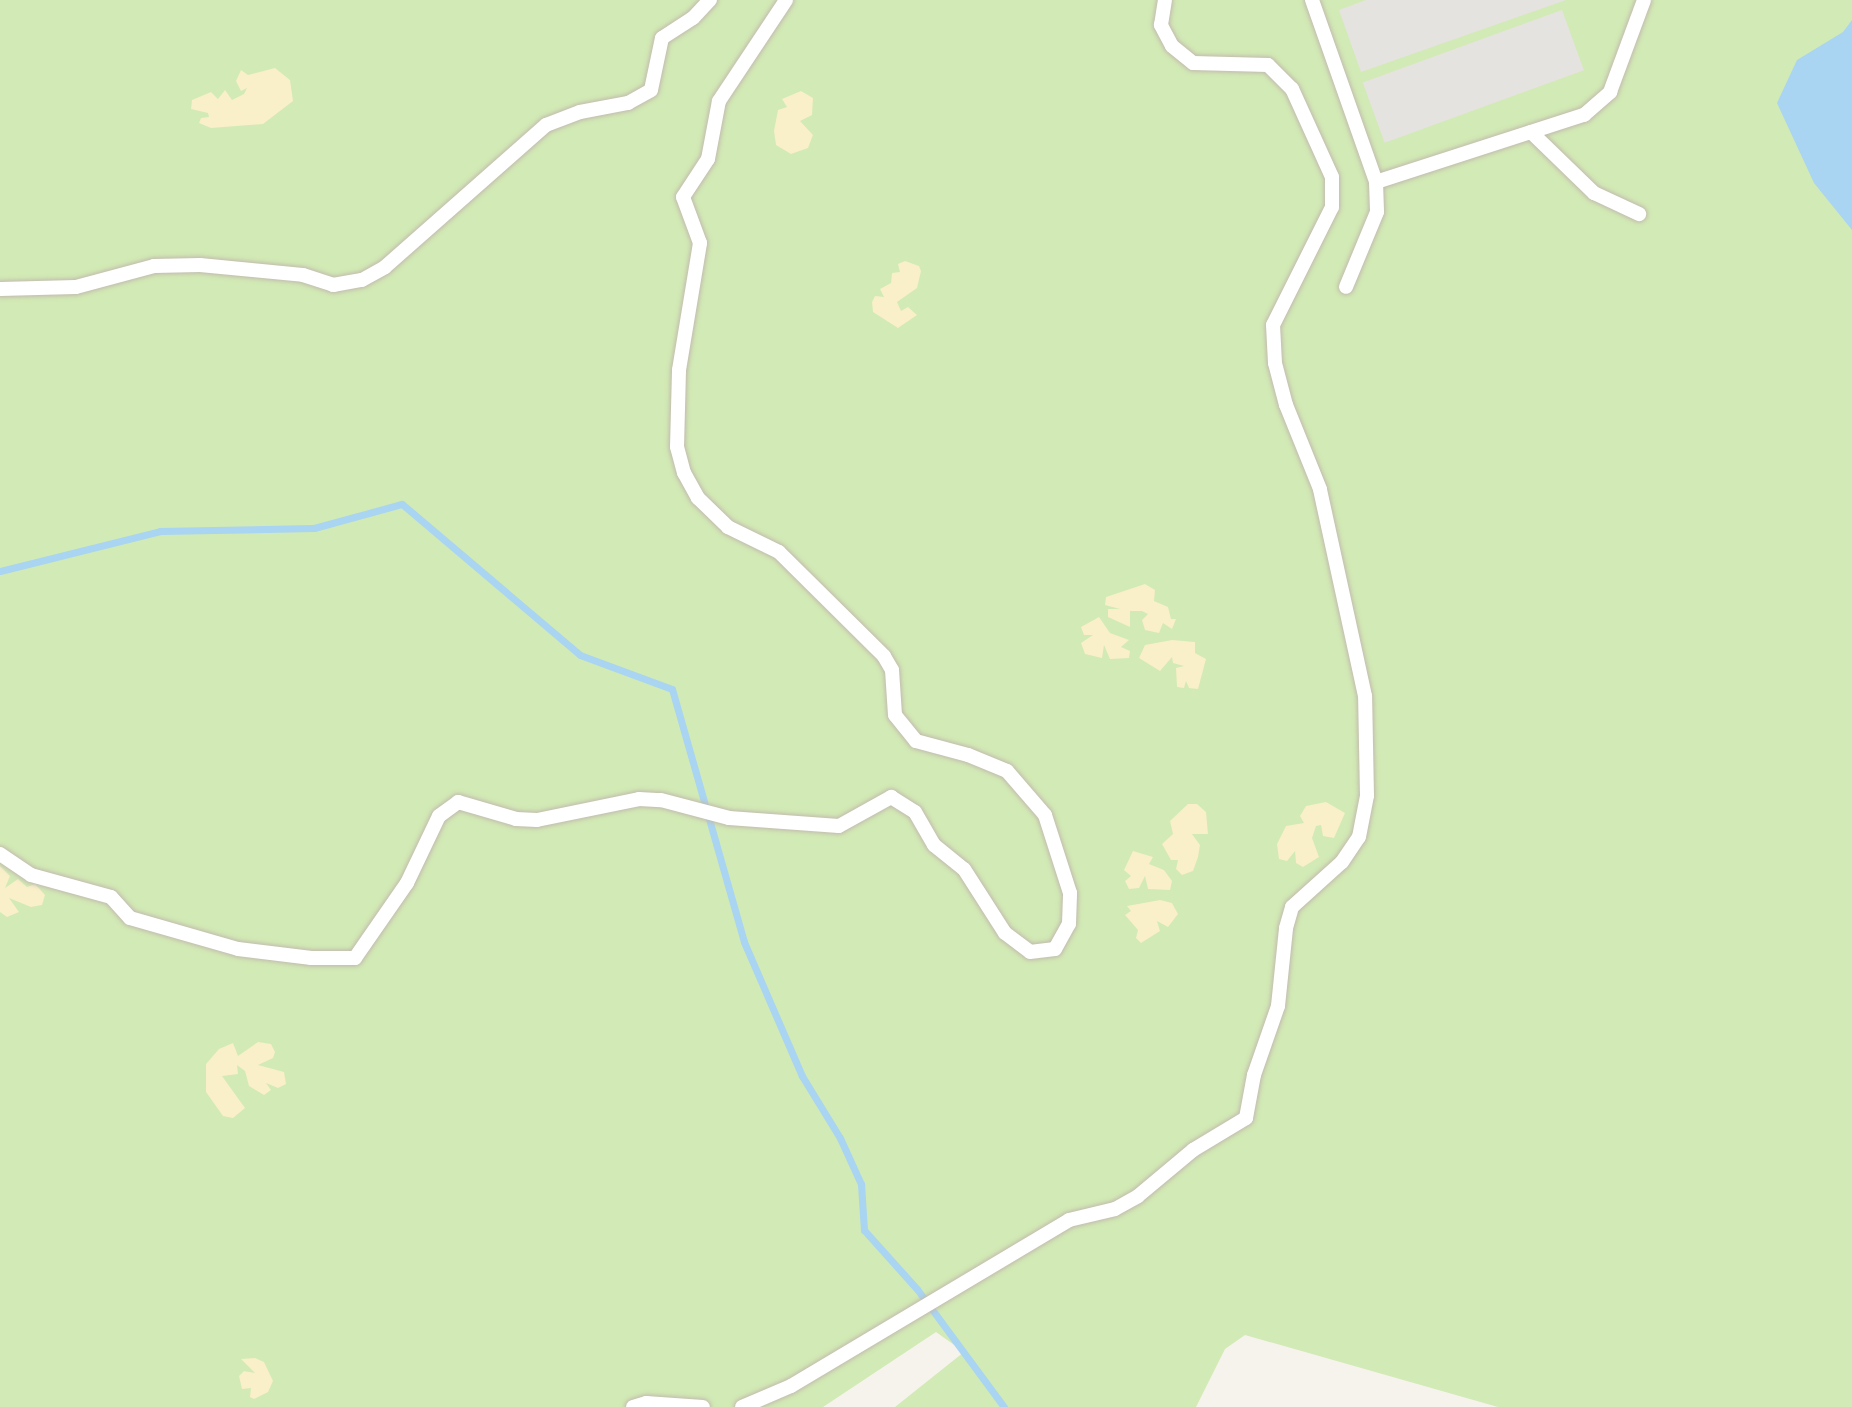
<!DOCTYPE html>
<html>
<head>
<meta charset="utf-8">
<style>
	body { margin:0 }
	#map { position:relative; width:1852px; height:1407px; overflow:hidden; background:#f6f3ec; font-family:"Alegreya Sans",sans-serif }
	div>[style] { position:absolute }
	.green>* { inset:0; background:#d2eab5 }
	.sand>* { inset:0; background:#f9efc9 }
	.parking>* { inset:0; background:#e5e3e0; transform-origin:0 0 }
	.water>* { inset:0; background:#a9d4f2 }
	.stream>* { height:7px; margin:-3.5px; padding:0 3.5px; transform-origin:3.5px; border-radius:3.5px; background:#a9d4f2 }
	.roads { filter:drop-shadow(0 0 2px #c2bbae) drop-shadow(0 0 2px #c2bbae) }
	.lane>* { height:14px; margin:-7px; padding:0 7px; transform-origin:7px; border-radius:7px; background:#fff }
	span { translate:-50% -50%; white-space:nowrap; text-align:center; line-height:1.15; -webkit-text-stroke:5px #fff; paint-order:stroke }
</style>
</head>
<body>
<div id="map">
	<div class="green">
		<div style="clip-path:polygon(0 0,1852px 0,1852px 1407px,1498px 1407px,1245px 1335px,1225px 1349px,1196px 1407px,895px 1407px,964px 1352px,936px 1332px,823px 1407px,0 1407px)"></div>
	</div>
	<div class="sand">
		<div style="clip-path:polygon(275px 68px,290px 80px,293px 101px,263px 124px,211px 128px,199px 123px,201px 118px,209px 117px,208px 113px,191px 109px,192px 100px,211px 92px,218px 99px,225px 90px,232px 100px,244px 94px,247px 88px,241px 91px,236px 81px,241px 70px,248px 75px)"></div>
		<div style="clip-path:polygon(801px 91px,813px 98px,812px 115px,800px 121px,813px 135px,808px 148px,791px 154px,776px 145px,774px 131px,778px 110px,787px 107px,782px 99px)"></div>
		<div style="clip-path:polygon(905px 261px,919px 266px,921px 271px,917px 288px,897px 302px,901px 311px,908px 307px,917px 315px,898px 328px,873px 312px,872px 302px,875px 296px,884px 297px,880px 289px,891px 283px,892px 273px,900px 272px,898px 264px)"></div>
		<div style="clip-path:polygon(1145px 584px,1155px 590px,1154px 601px,1168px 607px,1171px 619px,1176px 619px,1172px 629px,1163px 623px,1159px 633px,1145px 630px,1142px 620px,1148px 614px,1142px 611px,1130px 611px,1130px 627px,1108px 617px,1108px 609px,1120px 609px,1105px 605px,1106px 597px)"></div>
		<div style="clip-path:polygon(1099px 617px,1110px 633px,1129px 640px,1121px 647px,1130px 651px,1129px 658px,1110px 659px,1104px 645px,1102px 658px,1085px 654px,1081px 643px,1093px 635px,1084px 635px,1081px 627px)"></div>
		<div style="clip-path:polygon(1172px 640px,1195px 642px,1195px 653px,1206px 659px,1198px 689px,1189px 688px,1186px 681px,1184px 688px,1177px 687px,1176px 668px,1184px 666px,1173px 663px,1172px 657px,1160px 671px,1139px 658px,1145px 645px)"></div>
		<div style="clip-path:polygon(1326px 802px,1345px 813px,1334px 838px,1323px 836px,1321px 825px,1316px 826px,1312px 838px,1319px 857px,1303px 867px,1296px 863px,1295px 851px,1287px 861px,1279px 859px,1277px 844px,1286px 826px,1304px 823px,1300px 816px,1306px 806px)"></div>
		<div style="clip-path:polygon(1197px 804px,1206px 812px,1208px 834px,1192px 834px,1200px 845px,1198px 857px,1193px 871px,1182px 875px,1176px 869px,1178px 860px,1171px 860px,1162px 844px,1173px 834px,1170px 821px,1188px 804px)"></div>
		<div style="clip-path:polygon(1133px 851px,1153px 857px,1149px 864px,1164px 870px,1172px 881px,1170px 890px,1148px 889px,1145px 876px,1139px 888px,1129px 889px,1125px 881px,1131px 876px,1124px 870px)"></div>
		<div style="clip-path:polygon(0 866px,10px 876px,5px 888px,18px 879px,27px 887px,35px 884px,45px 895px,42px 905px,31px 907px,9px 898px,19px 912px,7px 917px,0 912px)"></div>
		<div style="clip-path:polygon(1160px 900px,1172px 903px,1178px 914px,1168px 927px,1157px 921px,1160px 931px,1141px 943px,1136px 938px,1138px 930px,1125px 915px,1131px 911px,1127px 906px)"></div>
		<div style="clip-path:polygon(258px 1042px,271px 1044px,275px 1052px,273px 1058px,258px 1065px,284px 1072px,286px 1084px,278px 1088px,266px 1083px,271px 1090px,264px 1095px,249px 1086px,245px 1071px,237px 1065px,238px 1074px,222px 1076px,245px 1108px,233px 1118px,223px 1116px,206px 1092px,206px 1064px,219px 1049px,233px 1043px,238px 1056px)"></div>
		<div style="clip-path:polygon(255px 1358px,264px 1362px,273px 1381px,268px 1392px,254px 1399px,250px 1397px,251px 1388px,242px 1389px,239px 1376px,244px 1371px,255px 1373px,241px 1359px)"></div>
	</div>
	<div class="parking">
		<div style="clip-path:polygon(1366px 0,1566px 0,1361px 72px,1339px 10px)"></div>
		<div style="left:1562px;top:10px;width:64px;height:212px;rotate:70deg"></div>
	</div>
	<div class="water">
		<div style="clip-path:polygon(1852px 20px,1852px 230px,1814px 183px,1777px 103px,1797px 60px,1843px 32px)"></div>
	</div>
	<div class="stream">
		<div style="left:0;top:571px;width:165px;rotate:-14deg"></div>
		<div style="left:160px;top:531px;width:154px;rotate:-1.1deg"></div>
		<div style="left:314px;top:528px;width:91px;rotate:-15.3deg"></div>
		<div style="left:402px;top:504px;width:233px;rotate:40.3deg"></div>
		<div style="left:580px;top:655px;width:98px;rotate:20.3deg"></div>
		<div style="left:672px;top:689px;width:263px;rotate:74.1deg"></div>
		<div style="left:744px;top:942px;width:146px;rotate:66.6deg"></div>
		<div style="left:802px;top:1076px;width:73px;rotate:58.5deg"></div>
		<div style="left:840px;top:1138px;width:51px;rotate:65.5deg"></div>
		<div style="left:861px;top:1184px;width:46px;rotate:86.3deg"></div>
		<div style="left:864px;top:1230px;width:79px;rotate:48.1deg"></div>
		<div style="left:917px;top:1289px;width:147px;rotate:53.6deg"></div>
	</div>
	<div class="roads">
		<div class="lane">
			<div style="left:1312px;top:0;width:193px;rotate:70.6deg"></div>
			<div style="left:1376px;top:182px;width:30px;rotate:88deg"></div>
			<div style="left:1377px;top:212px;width:81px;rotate:112.5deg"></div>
			<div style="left:1531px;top:132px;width:88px;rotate:44.1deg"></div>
			<div style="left:1594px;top:193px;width:50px;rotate:25deg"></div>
			<div style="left:1376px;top:182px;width:219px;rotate:-17.9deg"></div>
			<div style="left:1584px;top:115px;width:35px;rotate:-41deg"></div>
			<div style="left:1610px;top:92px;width:98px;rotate:-69.7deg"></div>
			<div style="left:0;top:289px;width:76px;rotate:-1.5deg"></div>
			<div style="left:76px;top:287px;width:81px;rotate:-15.1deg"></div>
			<div style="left:154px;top:266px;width:46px;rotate:-1.2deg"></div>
			<div style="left:200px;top:265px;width:103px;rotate:5.5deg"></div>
			<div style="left:303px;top:275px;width:32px;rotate:18deg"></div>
			<div style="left:333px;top:285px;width:29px;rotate:-10deg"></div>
			<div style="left:362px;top:280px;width:26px;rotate:-29deg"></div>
			<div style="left:385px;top:267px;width:215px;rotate:-41.4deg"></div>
			<div style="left:546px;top:125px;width:36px;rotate:-21deg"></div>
			<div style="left:580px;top:112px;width:49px;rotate:-10.6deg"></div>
			<div style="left:628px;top:103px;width:26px;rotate:-29deg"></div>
			<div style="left:651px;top:90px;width:53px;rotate:-78.1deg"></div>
			<div style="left:662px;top:38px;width:37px;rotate:-33deg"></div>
			<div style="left:693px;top:18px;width:25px;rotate:-47deg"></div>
			<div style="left:0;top:854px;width:37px;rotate:34deg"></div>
			<div style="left:31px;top:875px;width:83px;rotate:15.4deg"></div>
			<div style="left:111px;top:897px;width:28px;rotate:48deg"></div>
			<div style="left:130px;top:918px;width:112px;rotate:16deg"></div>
			<div style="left:238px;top:949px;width:74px;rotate:7deg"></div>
			<div style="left:311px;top:958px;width:44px"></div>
			<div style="left:355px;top:958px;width:91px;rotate:-55.3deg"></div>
			<div style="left:407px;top:883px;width:74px;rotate:-64.5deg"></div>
			<div style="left:439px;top:816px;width:24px;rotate:-36deg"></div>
			<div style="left:458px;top:802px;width:60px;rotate:16.3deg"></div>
			<div style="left:516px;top:819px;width:21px;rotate:3deg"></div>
			<div style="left:537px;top:820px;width:104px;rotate:-11.6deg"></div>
			<div style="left:639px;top:799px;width:22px;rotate:3deg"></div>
			<div style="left:661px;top:800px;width:70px;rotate:14.8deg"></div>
			<div style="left:729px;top:818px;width:110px;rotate:4.2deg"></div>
			<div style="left:839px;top:826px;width:60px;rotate:-29.1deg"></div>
			<div style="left:891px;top:797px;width:28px;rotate:32deg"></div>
			<div style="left:915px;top:812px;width:38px;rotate:60deg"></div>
			<div style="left:934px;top:845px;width:38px;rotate:39deg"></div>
			<div style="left:964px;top:869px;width:76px;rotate:57.4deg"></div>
			<div style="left:1005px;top:933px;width:31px;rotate:37deg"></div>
			<div style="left:1030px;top:952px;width:25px;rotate:-7deg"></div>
			<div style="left:1055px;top:949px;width:29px;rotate:-61deg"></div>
			<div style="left:1069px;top:924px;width:31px;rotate:-88deg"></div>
			<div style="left:1070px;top:893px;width:82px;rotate:-107.8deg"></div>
			<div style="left:1045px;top:815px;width:58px;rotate:-130.8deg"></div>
			<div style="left:1007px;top:771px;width:42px;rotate:-157.7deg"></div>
			<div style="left:968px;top:755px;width:54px;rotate:-164.9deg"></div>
			<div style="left:916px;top:741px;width:33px;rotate:-129deg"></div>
			<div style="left:895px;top:715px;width:45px;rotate:-93.8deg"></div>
			<div style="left:892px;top:670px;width:16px;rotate:-120deg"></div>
			<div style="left:884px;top:656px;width:148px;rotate:-135.3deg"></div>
			<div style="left:779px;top:552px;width:57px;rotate:-153.9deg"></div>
			<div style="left:728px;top:527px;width:42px;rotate:-136deg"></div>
			<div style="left:698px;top:498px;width:29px;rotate:-119deg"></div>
			<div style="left:684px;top:473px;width:27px;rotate:-105deg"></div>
			<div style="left:677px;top:447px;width:77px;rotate:-88.5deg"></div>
			<div style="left:679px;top:370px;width:129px;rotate:-80.6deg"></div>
			<div style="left:700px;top:243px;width:49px;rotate:-110.3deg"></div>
			<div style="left:683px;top:197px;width:45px;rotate:-56.7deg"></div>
			<div style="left:708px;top:159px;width:59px;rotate:-79.3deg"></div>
			<div style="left:719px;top:101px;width:121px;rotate:-56.4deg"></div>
			<div style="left:633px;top:1407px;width:14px;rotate:-17deg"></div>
			<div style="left:646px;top:1403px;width:57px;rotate:4deg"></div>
			<div style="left:742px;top:1407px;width:53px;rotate:-23.2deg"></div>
			<div style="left:791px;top:1386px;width:324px;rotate:-30.8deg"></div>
			<div style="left:1069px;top:1220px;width:47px;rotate:-13.4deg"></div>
			<div style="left:1115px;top:1209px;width:26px;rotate:-29deg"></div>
			<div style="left:1138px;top:1196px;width:72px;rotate:-39.9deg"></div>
			<div style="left:1193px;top:1150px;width:62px;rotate:-31.1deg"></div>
			<div style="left:1246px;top:1118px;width:44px;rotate:-79.5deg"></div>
			<div style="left:1254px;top:1075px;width:73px;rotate:-70.8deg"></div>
			<div style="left:1278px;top:1006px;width:78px;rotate:-84.1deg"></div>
			<div style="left:1286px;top:928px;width:22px;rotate:-74deg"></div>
			<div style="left:1292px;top:907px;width:67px;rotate:-42deg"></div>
			<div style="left:1342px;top:862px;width:30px;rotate:-56deg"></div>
			<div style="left:1359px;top:837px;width:42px;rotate:-79deg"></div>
			<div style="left:1367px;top:796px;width:100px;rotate:-91.1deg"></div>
			<div style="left:1365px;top:696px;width:212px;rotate:-102.3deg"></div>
			<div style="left:1320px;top:489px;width:91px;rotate:-112deg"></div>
			<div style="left:1286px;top:405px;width:43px;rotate:-104.7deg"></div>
			<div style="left:1275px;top:363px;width:38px;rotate:-93deg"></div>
			<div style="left:1273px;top:325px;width:132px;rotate:-63.4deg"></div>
			<div style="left:1332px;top:207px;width:30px;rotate:-90deg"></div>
			<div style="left:1332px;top:177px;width:97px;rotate:-114.4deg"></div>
			<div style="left:1292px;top:89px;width:34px;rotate:-135deg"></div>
			<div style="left:1268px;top:65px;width:75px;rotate:-178.5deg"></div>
			<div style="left:1193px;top:63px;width:27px;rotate:-141deg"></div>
			<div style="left:1172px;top:46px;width:24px;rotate:-118deg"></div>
			<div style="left:1161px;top:25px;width:25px;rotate:-81deg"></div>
		</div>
	</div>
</div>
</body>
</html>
